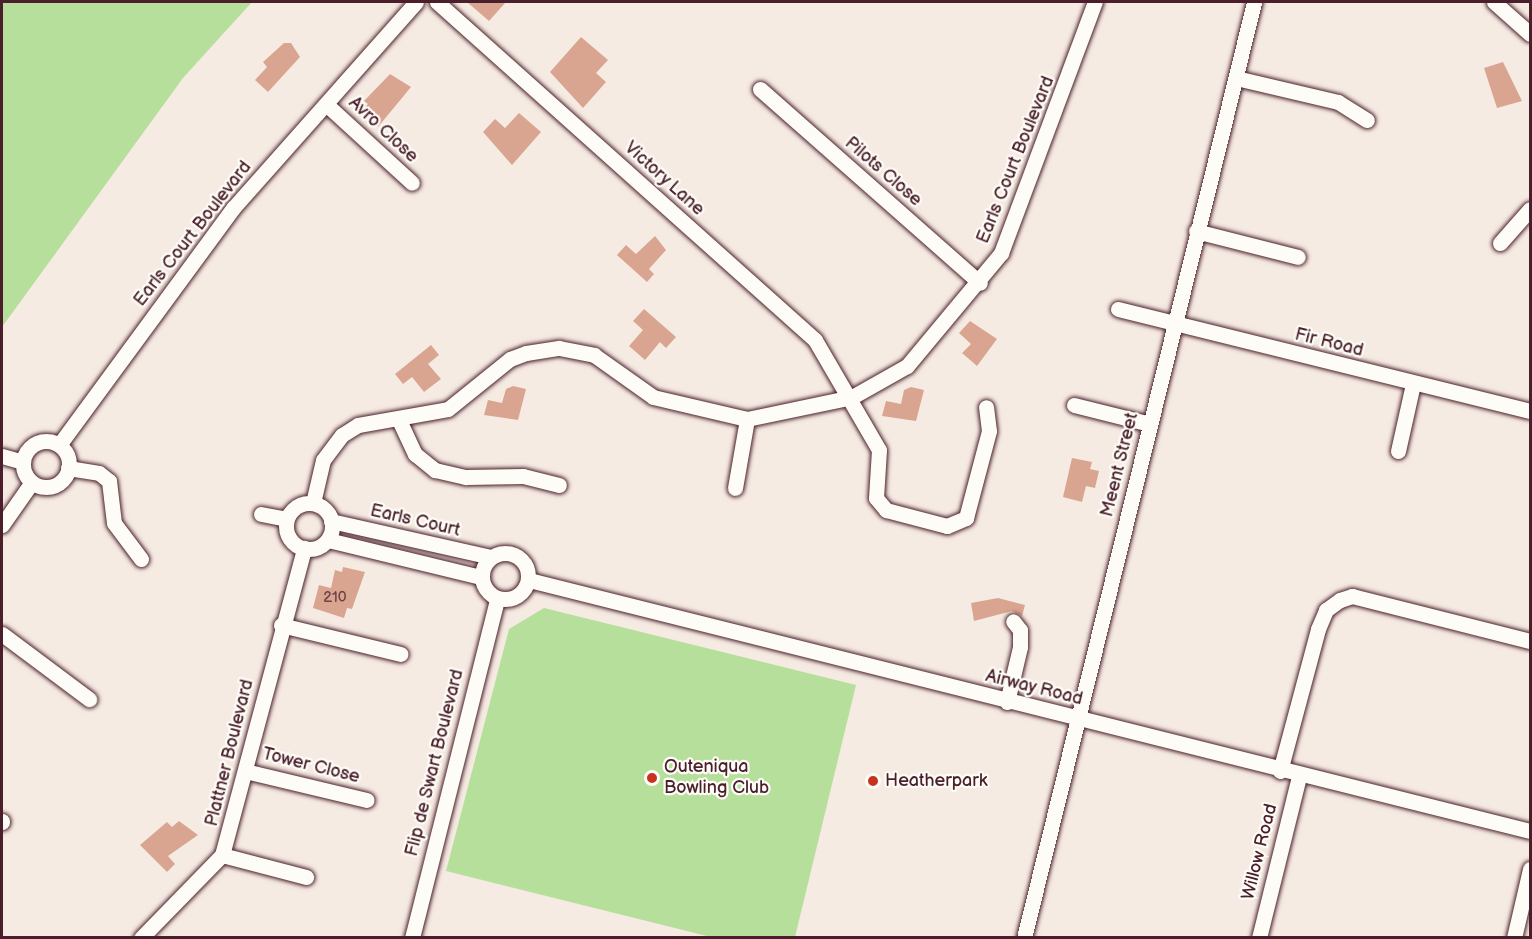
<!DOCTYPE html>
<html>
<head>
<meta charset="utf-8">
<style>
	body { margin:0 }
	#map { position:relative; width:1532px; height:939px; overflow:hidden; background:#f6ebe2; font-family:"Balsamiq Sans",sans-serif }
	div>[style] { position:absolute }
	.green>* { inset:0; background:#b6df9c }
	.building>* { inset:0; background:#daa590 }
	.roads { filter:drop-shadow(0 0 2px #4a1f2b) drop-shadow(0 0 2px #4a1f2b) }
	.minor>* { height:15px; margin:-7.5px; padding:0 7.5px; transform-origin:7.5px; border-radius:7.5px; background:#fdfcf7 }
	.minor>.ring { margin:-7.5px; padding:0; box-sizing:content-box; background:none; border:15px solid #fdfcf7; border-radius:50% }
	.dots>* { width:16px; height:16px; translate:-50% -50%; box-sizing:border-box; border:3px solid #fdfcf7; border-radius:50% }
	span { translate:-50% -50%; white-space:nowrap; text-align:center; line-height:1.15; -webkit-text-stroke:4.5px #fdfcf7; paint-order:stroke }
	.number-label { font-size:15px; color:#6e4044 }
	.number-label span { -webkit-text-stroke-width:0 }
	.street-label { font-size:18px; color:#4a1f2b }
	.poi-label { font-size:18px; color:#4a1f2b }
	.left { translate:0 -50%; text-align:left }
	.frame { position:absolute; inset:0; border:3px solid #4a1f2b; pointer-events:none }
</style>
</head>
<body>
<div id="map">
	<div class="green">
		<div style="clip-path:polygon(2px 2px,252px 2px,183px 78px,2px 327px)"></div>
		<div style="clip-path:polygon(544px 608px,856px 685px,795px 937px,711px 937px,446px 871px,509px 629px)"></div>
	</div>
	<div class="building">
		<div style="clip-path:polygon(467px 2px,506px 2px,489px 21px)"></div>
		<div style="clip-path:polygon(581px 37px,608px 60px,596px 73px,606px 82px,583px 108px,550px 72px)"></div>
		<div style="clip-path:polygon(284px 43px,291px 43px,300px 57px,268px 92px,255px 80px,267px 67px,263px 62px)"></div>
		<div style="clip-path:polygon(1503px 62px,1522px 101px,1497px 108px,1484px 68px)"></div>
		<div style="clip-path:polygon(390px 74px,411px 87px,378px 127px,361px 111px,368px 104px,364px 101px)"></div>
		<div style="clip-path:polygon(519px 113px,541px 132px,512px 165px,483px 132px,495px 119px,505px 128px)"></div>
		<div style="clip-path:polygon(655px 236px,666px 250px,649px 269px,654px 274px,647px 282px,617px 255px,626px 245px,636px 254px)"></div>
		<div style="clip-path:polygon(644px 309px,676px 337px,666px 348px,660px 342px,645px 360px,629px 346px,643px 330px,633px 321px)"></div>
		<div style="clip-path:polygon(970px 321px,997px 339px,977px 366px,962px 353px,971px 344px,959px 333px)"></div>
		<div style="clip-path:polygon(431px 345px,439px 355px,428px 364px,441px 379px,424px 392px,412px 377px,403px 384px,395px 374px)"></div>
		<div style="clip-path:polygon(513px 386px,526px 389px,518px 420px,484px 415px,488px 400px,502px 403px,506px 389px)"></div>
		<div style="clip-path:polygon(911px 387px,924px 390px,916px 421px,882px 416px,886px 401px,901px 404px,904px 390px)"></div>
		<div style="clip-path:polygon(1072px 458px,1092px 462px,1090px 469px,1099px 471px,1095px 488px,1086px 486px,1082px 502px,1063px 497px)"></div>
		<div style="clip-path:polygon(343px 567px,365px 572px,352px 609px,347px 608px,344px 618px,313px 608px,319px 585px,331px 588px,335px 570px,342px 572px)"></div>
		<div style="clip-path:polygon(998px 598px,1025px 605px,1022px 616px,1012px 611px,974px 621px,971px 603px)"></div>
		<div style="clip-path:polygon(179px 821px,198px 835px,168px 856px,175px 864px,167px 872px,140px 845px,167px 822px,172px 827px)"></div>
	</div>
	<div class="roads">
		<div class="minor">
			<div style="left:437px;top:2px;width:507px;rotate:41.8deg"></div>
			<div style="left:815px;top:340px;width:127px;rotate:59.8deg"></div>
			<div style="left:879px;top:450px;width:48px;rotate:93.6deg"></div>
			<div style="left:876px;top:498px;width:16px;rotate:50deg"></div>
			<div style="left:886px;top:510px;width:63px;rotate:14.7deg"></div>
			<div style="left:947px;top:526px;width:21px;rotate:-23deg"></div>
			<div style="left:966px;top:518px;width:90px;rotate:-75.2deg"></div>
			<div style="left:989px;top:431px;width:24px;rotate:-97deg"></div>
			<div style="left:1494px;top:2px;width:48px;rotate:41.6deg"></div>
			<div style="left:1236px;top:78px;width:105px;rotate:13.2deg"></div>
			<div style="left:1338px;top:102px;width:34px;rotate:32deg"></div>
			<div style="left:760px;top:89px;width:293px;rotate:41.4deg"></div>
			<div style="left:327px;top:105px;width:115px;rotate:42.5deg"></div>
			<div style="left:1196px;top:231px;width:105px;rotate:14.3deg"></div>
			<div style="left:1500px;top:243px;width:45px;rotate:-48.6deg"></div>
			<div style="left:1118px;top:309px;width:424px;rotate:13.9deg"></div>
			<div style="left:1074px;top:405px;width:78px;rotate:14deg"></div>
			<div style="left:399px;top:420px;width:38px;rotate:65deg"></div>
			<div style="left:415px;top:454px;width:26px;rotate:39deg"></div>
			<div style="left:435px;top:470px;width:32px;rotate:13deg"></div>
			<div style="left:466px;top:477px;width:57px;rotate:-1deg"></div>
			<div style="left:523px;top:476px;width:37px;rotate:14deg"></div>
			<div class="ring" style="left:23px;top:441px;width:31px;height:31px"></div>
			<div style="left:59px;top:445px;width:295px;rotate:-53.7deg"></div>
			<div style="left:234px;top:207px;width:274px;rotate:-48.4deg"></div>
			<div style="left:1398px;top:451px;width:69px;rotate:-77.4deg"></div>
			<div style="left:2px;top:456px;width:22px;rotate:16deg"></div>
			<div style="left:68px;top:468px;width:31px;rotate:9deg"></div>
			<div style="left:99px;top:473px;width:13px;rotate:39deg"></div>
			<div style="left:109px;top:481px;width:42px;rotate:83.2deg"></div>
			<div style="left:114px;top:523px;width:45px;rotate:53.1deg"></div>
			<div style="left:735px;top:488px;width:70px;rotate:-80.1deg"></div>
			<div style="left:313px;top:503px;width:44px;rotate:-76.9deg"></div>
			<div style="left:323px;top:460px;width:31px;rotate:-53deg"></div>
			<div style="left:342px;top:435px;width:19px;rotate:-32deg"></div>
			<div style="left:358px;top:425px;width:91px;rotate:-10.1deg"></div>
			<div style="left:448px;top:409px;width:80px;rotate:-38.9deg"></div>
			<div style="left:510px;top:359px;width:17px;rotate:-21deg"></div>
			<div style="left:526px;top:353px;width:33px;rotate:-9deg"></div>
			<div style="left:559px;top:348px;width:36px;rotate:11deg"></div>
			<div style="left:594px;top:355px;width:72px;rotate:35.4deg"></div>
			<div style="left:653px;top:397px;width:97px;rotate:13.2deg"></div>
			<div style="left:747px;top:419px;width:107px;rotate:-11.8deg"></div>
			<div style="left:852px;top:397px;width:63px;rotate:-29.4deg"></div>
			<div style="left:907px;top:366px;width:147px;rotate:-50.2deg"></div>
			<div style="left:1001px;top:253px;width:268px;rotate:-69.5deg"></div>
			<div class="ring" style="left:286px;top:503px;width:31px;height:31px"></div>
			<div style="left:261px;top:514px;width:26px;rotate:11deg"></div>
			<div style="left:331px;top:521px;width:164px;rotate:12.7deg"></div>
			<div style="left:2px;top:525px;width:52px;rotate:-55.1deg"></div>
			<div style="left:328px;top:540px;width:157px;rotate:13.6deg"></div>
			<div class="ring" style="left:482px;top:553px;width:31px;height:31px"></div>
			<div style="left:529px;top:580px;width:1032px;rotate:14.08deg"></div>
			<div style="left:281px;top:625px;width:123px;rotate:13.6deg"></div>
			<div style="left:2px;top:634px;width:109px;rotate:36.8deg"></div>
			<div style="left:1007px;top:702px;width:57px;rotate:-76.7deg"></div>
			<div style="left:1020px;top:647px;width:17px;rotate:-90deg"></div>
			<div style="left:1020px;top:630px;width:11px;rotate:-128deg"></div>
			<div style="left:245px;top:771px;width:125px;rotate:13.4deg"></div>
			<div style="left:1280px;top:771px;width:147px;rotate:-75deg"></div>
			<div style="left:1318px;top:629px;width:21px;rotate:-67deg"></div>
			<div style="left:1326px;top:610px;width:17px;rotate:-36deg"></div>
			<div style="left:1340px;top:600px;width:13px;rotate:-18deg"></div>
			<div style="left:1352px;top:596px;width:184px;rotate:14.2deg"></div>
			<div style="left:2px;top:821px;width:1px;rotate:90deg"></div>
			<div style="left:222px;top:855px;width:87px;rotate:14.7deg"></div>
			<div style="left:141px;top:938px;width:116px;rotate:-45.7deg"></div>
			<div style="left:222px;top:855px;width:318px;rotate:-75deg"></div>
			<div style="left:412px;top:938px;width:349px;rotate:-75.9deg"></div>
			<div style="left:1024px;top:938px;width:964px;rotate:-76.19deg"></div>
			<div style="left:1259px;top:938px;width:167px;rotate:-76.1deg"></div>
			<div style="left:1514px;top:938px;width:71px;rotate:-76.9deg"></div>
		</div>
	</div>
	<div class="dots">
		<div style="left:652px;top:778px;background:#c8321e"></div>
		<div style="left:873px;top:781px;background:#c8321e"></div>
	</div>
	<div class="number-label">
		<span style="left:335px;top:598px">210</span>
	</div>
	<div class="street-label">
		<span style="left:383px;top:130px;rotate:43deg">Avro Close</span>
		<span style="left:1016px;top:160px;rotate:-68deg">Earls Court Boulevard</span>
		<span style="left:883px;top:172px;rotate:41deg">Pilots Close</span>
		<span style="left:664px;top:179px;rotate:42deg">Victory Lane</span>
		<span style="left:193px;top:234px;rotate:-52deg">Earls Court Boulevard</span>
		<span style="left:1329px;top:343px;rotate:14deg">Fir Road</span>
		<span style="left:1120px;top:465px;rotate:-76deg">Meent Street</span>
		<span style="left:415px;top:521px;rotate:13deg">Earls Court</span>
		<span style="left:1034px;top:688px;rotate:14deg">Airway Road</span>
		<span style="left:230px;top:753px;rotate:-76deg">Plattner Boulevard</span>
		<span style="left:435px;top:763px;rotate:-76deg">Flip de Swart Boulevard</span>
		<span style="left:311px;top:766px;rotate:14deg">Tower Close</span>
		<span style="left:1260px;top:852px;rotate:-76deg">Willow Road</span>
	</div>
	<div class="poi-label">
		<span class="left" style="left:664px;top:778px">Outeniqua<br>Bowling Club</span>
		<span class="left" style="left:885px;top:781px">Heatherpark</span>
	</div>
	<div class="frame"></div>
</div>
</body>
</html>
